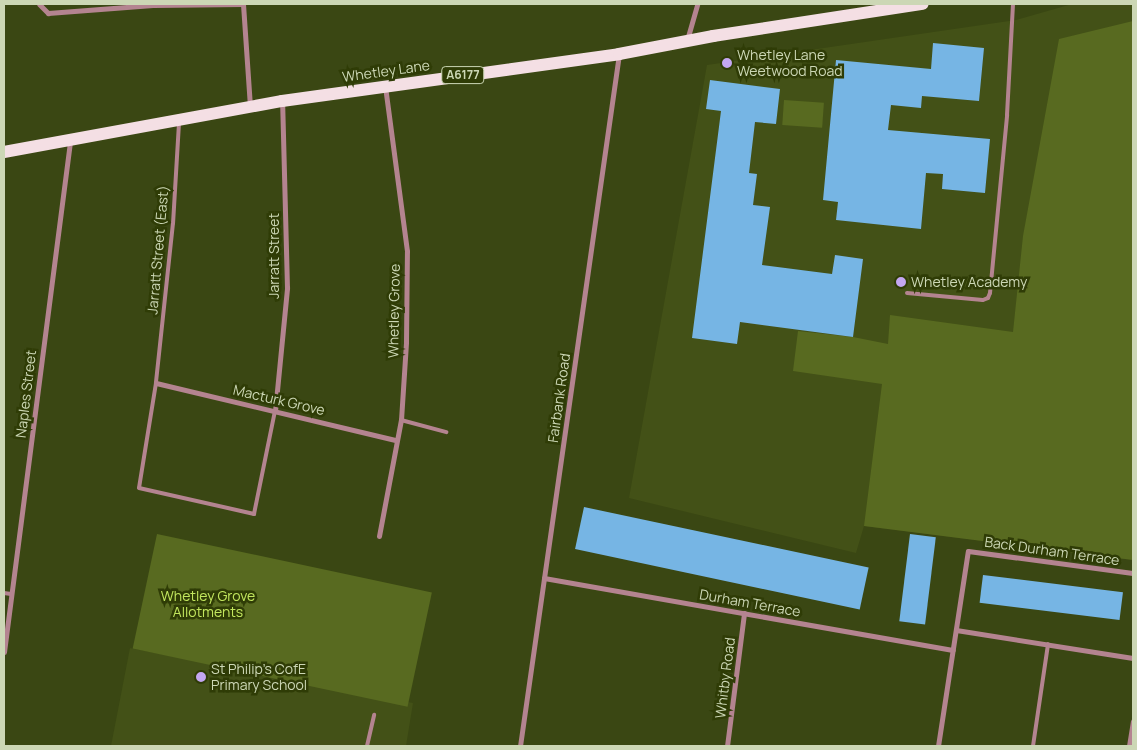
<!DOCTYPE html>
<html>
<head>
<meta charset="utf-8">
<style>
	body { margin:0 }
	#map { position:relative; width:1137px; height:750px; overflow:hidden; background:#3a4713; font-family:Manrope,sans-serif }
	div>[style] { position:absolute }
	.built>* { inset:0; background:#435117 }
	.green>* { inset:0; background:#586a20; transform-origin:0 0 }
	.building>* { inset:0; background:#76b5e4; transform-origin:0 0 }
	.lane>* { height:4px; margin:-2px; padding:0 2px; transform-origin:2px; border-radius:2px; background:#b48490 }
	.street>* { height:5px; margin:-2.5px; padding:0 2.5px; transform-origin:2.5px; border-radius:2.5px; background:#b48490 }
	.primary>* { height:12px; margin:-6px; padding:0 6px; transform-origin:6px; border-radius:6px; background:#f4dfe4 }
	.dots>* { width:14px; height:14px; translate:-50% -50%; box-sizing:border-box; border:2px solid #2f3c06; border-radius:50% }
	span { translate:-50% -50%; white-space:nowrap; text-align:center; line-height:1.15; -webkit-text-stroke:5px #2f3c06; paint-order:stroke }
	.shield-label span { padding:1px 4px; background:#2f3c06; border:1px solid; border-radius:4px; -webkit-text-stroke-width:0 }
	.shield-label { font-size:12px; color:#ccd7b5; font-weight:700 }
	.poi-label { font-size:14px; color:#ccd7b5 }
	.left { translate:0 -50%; text-align:left }
	.street-label { font-size:14px; color:#ccd7b5 }
	.park-label { font-size:14px; color:#c2e65e }
	.frame { position:absolute; inset:0; border:5px solid #ccd7b5; pointer-events:none }
</style>
</head>
<body>
<div id="map">
	<div class="built">
		<div style="clip-path:polygon(1072px 4px,1133px 4px,1133px 560px,864px 526px,856px 553px,629px 498px,707px 65px,1016px 20px)"></div>
		<div style="clip-path:polygon(130px 648px,413px 703px,406px 746px,111px 746px)"></div>
	</div>
	<div class="green">
		<div style="clip-path:polygon(1133px 21px,1133px 560px,864px 526px,882px 384px,793px 371px,798px 331px,853px 337px,888px 344px,890px 315px,1013px 332px,1023px 236px,1059px 39px)"></div>
		<div style="left:784px;top:100px;width:40px;height:25px;rotate:4deg"></div>
		<div style="left:157px;top:534px;width:281px;height:117px;rotate:12deg"></div>
	</div>
	<div class="building">
		<div style="clip-path:polygon(933px 43px,984px 48px,979px 101px,922px 96px,921px 108px,891px 105px,888px 130px,990px 139px,985px 193px,942px 189px,943px 174px,926px 173px,921px 229px,836px 220px,838px 202px,823px 200px,836px 60px,931px 69px)"></div>
		<div style="clip-path:polygon(710px 80px,780px 89px,776px 124px,755px 122px,749px 173px,757px 174px,753px 205px,770px 207px,762px 265px,832px 274px,835px 255px,863px 259px,853px 337px,740px 322px,737px 344px,692px 338px,721px 111px,706px 109px)"></div>
		<div style="left:584px;top:507px;width:291px;height:43px;rotate:12deg"></div>
		<div style="left:910px;top:534px;width:26px;height:88px;rotate:7deg"></div>
		<div style="left:983px;top:575px;width:141px;height:28px;rotate:7deg"></div>
	</div>
	<div class="lane">
		<div style="left:179px;top:123px;width:100px;rotate:93.4deg"></div>
		<div style="left:173px;top:223px;width:161px;rotate:96.1deg"></div>
		<div style="left:156px;top:383px;width:106px;rotate:99.2deg"></div>
		<div style="left:139px;top:488px;width:118px;rotate:12.7deg"></div>
		<div style="left:254px;top:514px;width:105px;rotate:-78.5deg"></div>
		<div style="left:907px;top:293px;width:76px;rotate:5.3deg"></div>
		<div style="left:983px;top:300px;width:5px;rotate:-22deg"></div>
		<div style="left:988px;top:298px;width:5px;rotate:-68deg"></div>
		<div style="left:990px;top:293px;width:179px;rotate:-84.5deg"></div>
		<div style="left:1007px;top:115px;width:111px;rotate:-86.9deg"></div>
		<div style="left:401px;top:420px;width:47px;rotate:14.9deg"></div>
		<div style="left:4px;top:593px;width:7px;rotate:8deg"></div>
		<div style="left:367px;top:746px;width:32px;rotate:-77deg"></div>
		<div style="left:1033px;top:746px;width:103px;rotate:-81.6deg"></div>
	</div>
	<div class="street">
		<div style="left:39px;top:4px;width:13px;rotate:45deg"></div>
		<div style="left:48px;top:13px;width:105px;rotate:-4.4deg"></div>
		<div style="left:153px;top:5px;width:89px;rotate:-0.6deg"></div>
		<div style="left:243px;top:4px;width:102px;rotate:86.1deg"></div>
		<div style="left:687px;top:40px;width:37px;rotate:-74deg"></div>
		<div style="left:156px;top:383px;width:247px;rotate:13.4deg"></div>
		<div style="left:275px;top:411px;width:124px;rotate:-84.4deg"></div>
		<div style="left:287px;top:288px;width:187px;rotate:-91.5deg"></div>
		<div style="left:379px;top:536px;width:118px;rotate:-79.3deg"></div>
		<div style="left:401px;top:420px;width:78px;rotate:-86.3deg"></div>
		<div style="left:406px;top:342px;width:91px;rotate:-89.4deg"></div>
		<div style="left:407px;top:251px;width:165px;rotate:-97.6deg"></div>
		<div style="left:544px;top:578px;width:415px;rotate:10deg"></div>
		<div style="left:956px;top:630px;width:179px;rotate:9deg"></div>
		<div style="left:4px;top:652px;width:514px;rotate:-82.63deg"></div>
		<div style="left:520px;top:746px;width:699px;rotate:-81.86deg"></div>
		<div style="left:727px;top:746px;width:134px;rotate:-82.7deg"></div>
		<div style="left:938px;top:746px;width:197px;rotate:-81.3deg"></div>
		<div style="left:968px;top:551px;width:166px;rotate:7.6deg"></div>
		<div style="left:1129px;top:746px;width:25px;rotate:-81deg"></div>
	</div>
	<div class="primary">
		<div style="left:4px;top:152px;width:283px;rotate:-10.4deg"></div>
		<div style="left:282px;top:101px;width:340px;rotate:-7.9deg"></div>
		<div style="left:619px;top:54px;width:96px;rotate:-10.8deg"></div>
		<div style="left:713px;top:36px;width:212px;rotate:-8.7deg"></div>
	</div>
	<div class="dots">
		<div style="left:727px;top:63px;background:#c4a7f1"></div>
		<div style="left:901px;top:282px;background:#c4a7f1"></div>
		<div style="left:201px;top:677px;background:#c4a7f1"></div>
	</div>
	<div class="shield-label">
		<span style="left:463px;top:75px">A6177</span>
	</div>
	<div class="poi-label">
		<span class="left" style="left:737px;top:63px">Whetley Lane<br>Weetwood Road</span>
		<span class="left" style="left:911px;top:282px">Whetley Academy</span>
		<span class="left" style="left:211px;top:677px">St Philip's CofE<br>Primary School</span>
	</div>
	<div class="street-label">
		<span style="left:386px;top:71px;rotate:-8deg">Whetley Lane</span>
		<span style="left:158px;top:250px;rotate:-85deg">Jarratt Street (East)</span>
		<span style="left:274px;top:256px;rotate:-90deg">Jarratt Street</span>
		<span style="left:394px;top:311px;rotate:-89deg">Whetley Grove</span>
		<span style="left:26px;top:394px;rotate:-83deg">Naples Street</span>
		<span style="left:559px;top:398px;rotate:-82deg">Fairbank Road</span>
		<span style="left:279px;top:400px;rotate:13deg">Macturk Grove</span>
		<span style="left:1052px;top:551px;rotate:8deg">Back Durham Terrace</span>
		<span style="left:750px;top:603px;rotate:10deg">Durham Terrace</span>
		<span style="left:725px;top:678px;rotate:-83deg">Whitby Road</span>
	</div>
	<div class="park-label">
		<span style="left:208px;top:604px">Whetley Grove<br>Allotments</span>
	</div>
	<div class="frame"></div>
</div>
</body>
</html>
